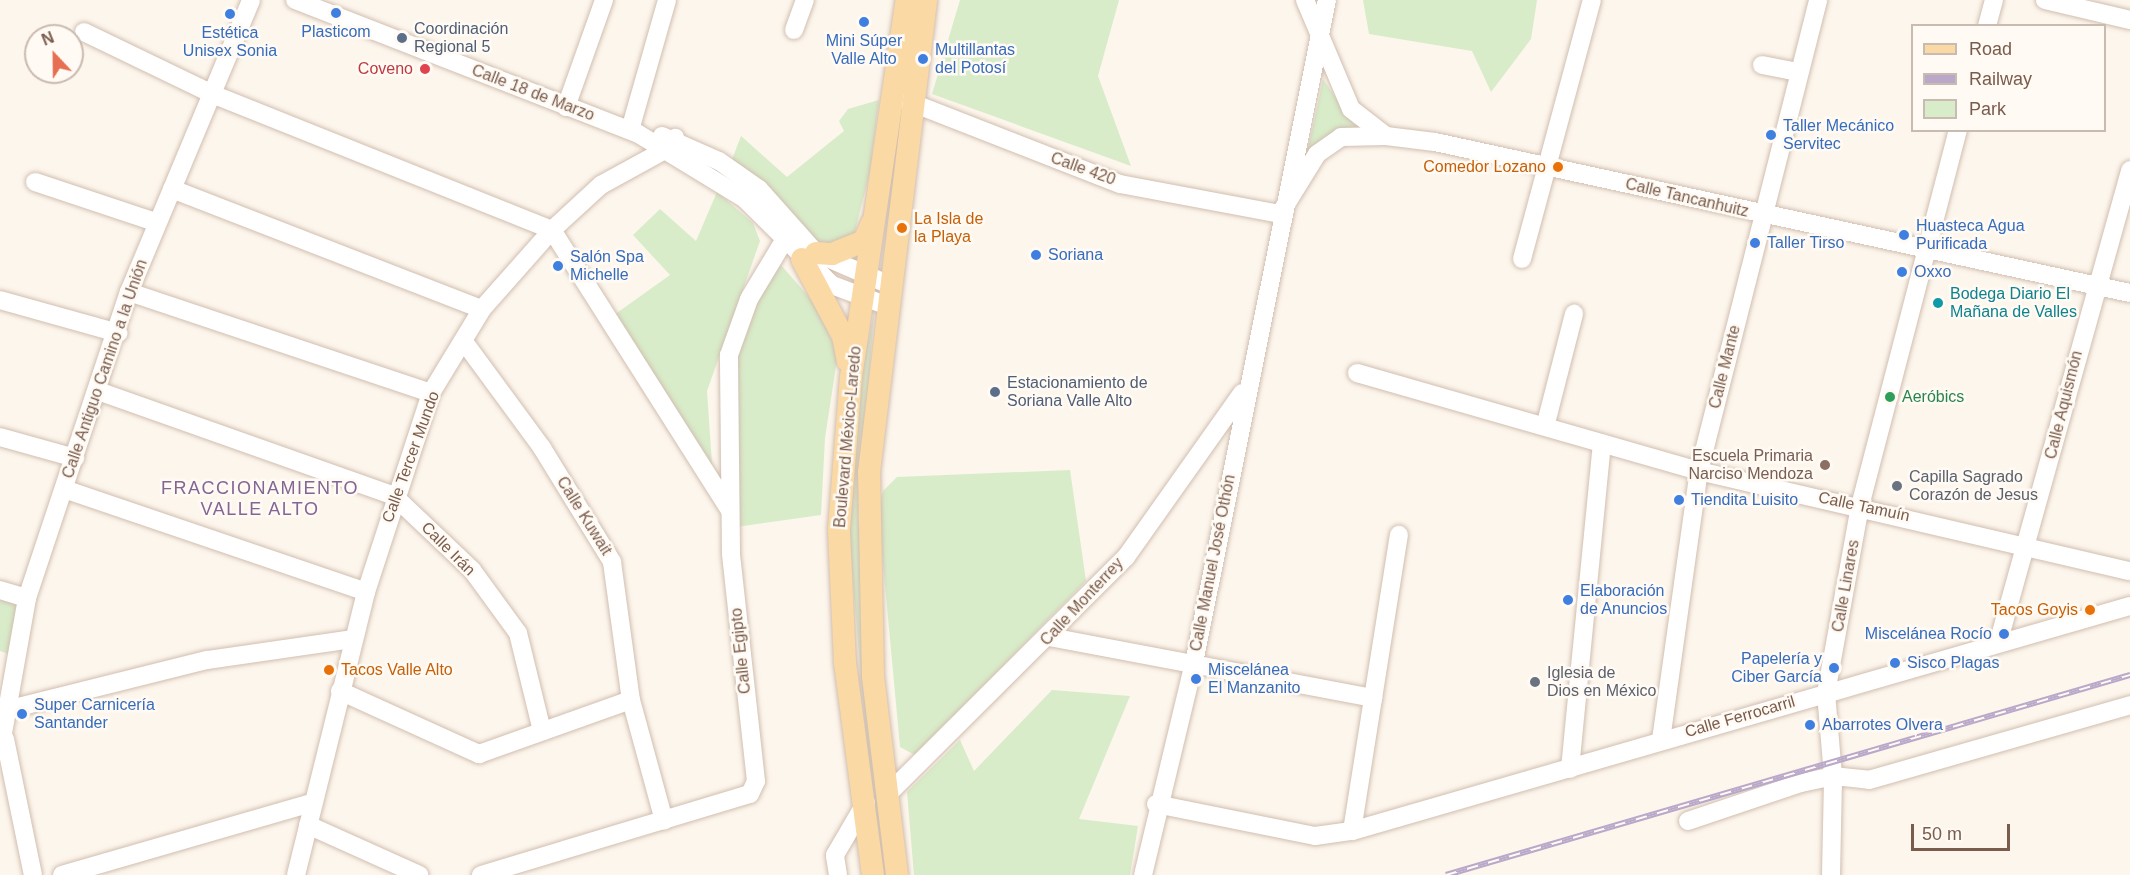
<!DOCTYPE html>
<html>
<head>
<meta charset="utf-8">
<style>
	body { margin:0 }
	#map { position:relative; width:2130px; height:875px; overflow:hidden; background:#fdf6ec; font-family:Helvetica,sans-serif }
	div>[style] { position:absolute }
	.green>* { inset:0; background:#d8ecc9 }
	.roads { filter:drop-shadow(0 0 2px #d1beb0) drop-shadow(0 0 2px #d1beb0) }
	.minor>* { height:18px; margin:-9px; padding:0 9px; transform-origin:9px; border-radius:9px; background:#fff }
	.major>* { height:22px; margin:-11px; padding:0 11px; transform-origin:11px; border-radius:11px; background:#fbd9a5 }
	.rail>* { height:6px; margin-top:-3px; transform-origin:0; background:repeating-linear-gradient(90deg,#fffaf3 0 11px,#b9a8c9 0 22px); box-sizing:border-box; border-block:2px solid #b9a8c9 }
	.dots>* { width:16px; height:16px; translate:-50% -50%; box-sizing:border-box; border:3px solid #fffaf3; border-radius:50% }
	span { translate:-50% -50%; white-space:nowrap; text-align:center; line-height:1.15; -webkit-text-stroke:5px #fffaf3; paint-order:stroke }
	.service-label { font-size:16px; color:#4e5e75 }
	.left { translate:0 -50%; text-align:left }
	.shop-label { font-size:16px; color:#366cbe }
	.right { translate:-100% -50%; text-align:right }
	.health-label { font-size:16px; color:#be3a42 }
	.street-label { font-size:16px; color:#7a5c4d }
	.food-label { font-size:16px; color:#c56008 }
	.culture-label { font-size:16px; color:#0d838f }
	.leisure-label { font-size:16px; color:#27864d }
	.education-label { font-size:16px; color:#785e54 }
	.worship-label { font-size:16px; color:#5b616d }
	.neighbourhood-label { font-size:18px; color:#846695; letter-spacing:1.5px }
	.legend { position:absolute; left:1911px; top:24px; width:195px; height:108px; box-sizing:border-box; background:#fffaf3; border:2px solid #cabbb1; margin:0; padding:8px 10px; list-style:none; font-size:18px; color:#7a5c4d }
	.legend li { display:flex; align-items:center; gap:12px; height:30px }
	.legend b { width:30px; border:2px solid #cabbb1 }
	.north { position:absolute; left:24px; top:24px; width:60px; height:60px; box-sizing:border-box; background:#fffaf3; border:2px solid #cabbb1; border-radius:50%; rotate:338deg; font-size:16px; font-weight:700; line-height:24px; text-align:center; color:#7a5c4d }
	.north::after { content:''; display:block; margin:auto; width:21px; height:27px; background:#e76f51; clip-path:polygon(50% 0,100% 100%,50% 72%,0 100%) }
	.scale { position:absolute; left:1911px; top:824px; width:99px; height:27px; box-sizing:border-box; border:3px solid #7a5c4d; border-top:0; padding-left:8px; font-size:18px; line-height:21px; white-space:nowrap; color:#7a5c4d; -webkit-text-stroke:4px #fffaf3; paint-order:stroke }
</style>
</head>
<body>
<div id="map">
	<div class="green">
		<div style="clip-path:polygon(960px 0,1119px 0,1098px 76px,1131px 166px,932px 94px)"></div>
		<div style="clip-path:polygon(1363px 0,1537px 0,1531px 39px,1491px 92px,1472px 51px,1369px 34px)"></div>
		<div style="clip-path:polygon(1323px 79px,1356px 127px,1307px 153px,1317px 108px)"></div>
		<div style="clip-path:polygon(879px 100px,870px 172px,854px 235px,818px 248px,731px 162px,741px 136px,787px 177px,844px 131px,839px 121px,848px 109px)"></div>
		<div style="clip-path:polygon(717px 192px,753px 223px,760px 241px,707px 391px,713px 479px,607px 320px,670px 275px,633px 235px,660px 209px,696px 241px)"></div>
		<div style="clip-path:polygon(781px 265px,815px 304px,838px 353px,825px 438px,821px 515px,736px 527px,725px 392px,756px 301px)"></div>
		<div style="clip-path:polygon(874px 313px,858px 516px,882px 815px,874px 824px,848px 527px,856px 397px)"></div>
		<div style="clip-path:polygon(1070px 470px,1086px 581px,915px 755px,900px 747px,878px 510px,883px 491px,897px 477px)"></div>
		<div style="clip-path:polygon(0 591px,25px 599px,15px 656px,0 651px)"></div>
		<div style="clip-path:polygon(1052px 690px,1130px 696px,1079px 819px,1138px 826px,1130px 875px,914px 875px,907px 792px,960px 740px,974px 771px)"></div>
	</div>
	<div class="roads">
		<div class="minor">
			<div style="left:295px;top:0;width:367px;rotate:21.3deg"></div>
			<div style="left:637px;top:133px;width:127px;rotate:31.4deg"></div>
			<div style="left:745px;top:199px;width:122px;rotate:44.7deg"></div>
			<div style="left:832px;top:285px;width:60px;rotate:20.6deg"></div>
			<div style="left:1305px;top:0;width:118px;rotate:67.1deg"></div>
			<div style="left:1351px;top:109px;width:44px;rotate:37.6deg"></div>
			<div style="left:2045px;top:0;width:87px;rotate:13.2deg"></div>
			<div style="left:1987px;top:26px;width:27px;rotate:-75deg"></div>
			<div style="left:794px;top:30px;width:32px;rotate:-70deg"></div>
			<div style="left:84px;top:32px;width:142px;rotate:25.8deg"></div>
			<div style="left:212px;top:94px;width:366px;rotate:21.8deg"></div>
			<div style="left:552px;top:230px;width:332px;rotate:57.6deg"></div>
			<div style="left:1762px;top:65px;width:38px;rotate:11deg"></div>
			<div style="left:902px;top:99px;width:234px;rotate:21.3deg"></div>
			<div style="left:1120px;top:184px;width:163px;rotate:10.6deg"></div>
			<div style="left:566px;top:107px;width:114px;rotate:-70.4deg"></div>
			<div style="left:630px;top:130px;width:135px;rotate:-74.1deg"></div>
			<div style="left:662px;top:136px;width:62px;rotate:23.7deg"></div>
			<div style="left:719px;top:161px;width:49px;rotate:35deg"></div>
			<div style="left:759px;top:189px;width:86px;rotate:48.3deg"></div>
			<div style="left:816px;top:253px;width:83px;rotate:23.5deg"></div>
			<div style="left:35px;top:182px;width:126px;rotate:18.4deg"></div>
			<div style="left:172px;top:189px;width:332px;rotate:21.2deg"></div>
			<div style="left:1280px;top:214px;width:70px;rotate:-58.3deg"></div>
			<div style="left:1317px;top:154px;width:29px;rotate:-35deg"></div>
			<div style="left:1341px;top:137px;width:45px;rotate:-1.3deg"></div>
			<div style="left:1386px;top:136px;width:49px;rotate:7deg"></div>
			<div style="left:1435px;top:142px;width:711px;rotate:12.26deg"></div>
			<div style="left:1522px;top:259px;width:268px;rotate:-74.9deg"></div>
			<div style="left:129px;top:292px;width:318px;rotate:18.5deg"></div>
			<div style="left:0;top:300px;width:123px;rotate:15.6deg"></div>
			<div style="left:465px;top:343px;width:130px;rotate:53.7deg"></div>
			<div style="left:542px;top:448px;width:134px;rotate:58.4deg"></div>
			<div style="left:612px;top:562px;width:139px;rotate:82.2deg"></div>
			<div style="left:631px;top:700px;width:125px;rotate:74.7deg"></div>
			<div style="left:1357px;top:373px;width:356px;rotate:16deg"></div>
			<div style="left:1699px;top:471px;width:442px;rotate:13.1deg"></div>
			<div style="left:98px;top:391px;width:314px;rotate:19.5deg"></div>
			<div style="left:394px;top:496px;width:108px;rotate:43.5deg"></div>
			<div style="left:472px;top:570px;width:78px;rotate:53.9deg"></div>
			<div style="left:518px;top:633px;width:101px;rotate:76.2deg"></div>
			<div style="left:1546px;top:423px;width:113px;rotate:-75.6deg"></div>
			<div style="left:0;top:437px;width:78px;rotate:15.6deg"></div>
			<div style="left:64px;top:489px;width:319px;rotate:18.8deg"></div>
			<div style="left:0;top:590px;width:28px;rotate:17deg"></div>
			<div style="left:1050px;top:637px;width:329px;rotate:10.7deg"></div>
			<div style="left:1999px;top:640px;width:488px;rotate:-74.4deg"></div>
			<div style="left:340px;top:691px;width:153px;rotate:24.4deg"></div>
			<div style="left:479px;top:754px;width:161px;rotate:-19.6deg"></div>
			<div style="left:6px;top:710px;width:207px;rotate:-14deg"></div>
			<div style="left:207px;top:660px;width:148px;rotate:-8.2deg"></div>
			<div style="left:5px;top:739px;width:139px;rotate:78.4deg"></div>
			<div style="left:1661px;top:740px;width:272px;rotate:-82deg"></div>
			<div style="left:1699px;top:471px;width:486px;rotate:-75.8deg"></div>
			<div style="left:0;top:750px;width:154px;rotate:-79.9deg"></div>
			<div style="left:27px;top:598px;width:323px;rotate:-71.6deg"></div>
			<div style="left:129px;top:292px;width:316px;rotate:-67.3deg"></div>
			<div style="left:1570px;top:769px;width:327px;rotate:-84.4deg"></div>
			<div style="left:891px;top:791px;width:332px;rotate:-44.9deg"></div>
			<div style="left:1126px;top:557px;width:201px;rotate:-54.7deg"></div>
			<div style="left:1156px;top:804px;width:162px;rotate:11.4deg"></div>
			<div style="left:1315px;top:836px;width:37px;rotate:-8deg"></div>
			<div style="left:1352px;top:831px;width:810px;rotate:-16.13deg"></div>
			<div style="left:1688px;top:821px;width:119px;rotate:-18.6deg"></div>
			<div style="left:1801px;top:783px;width:33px;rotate:-12deg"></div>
			<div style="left:1833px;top:776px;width:36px;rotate:6deg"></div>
			<div style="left:1869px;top:780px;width:272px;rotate:-16deg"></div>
			<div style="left:308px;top:825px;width:122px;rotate:24.2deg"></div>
			<div style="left:1352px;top:831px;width:300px;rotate:-81deg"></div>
			<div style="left:62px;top:875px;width:259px;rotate:-16.1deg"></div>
			<div style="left:296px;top:875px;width:292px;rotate:-76.1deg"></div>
			<div style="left:366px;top:592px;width:209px;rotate:-71.9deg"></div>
			<div style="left:431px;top:393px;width:98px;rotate:-58.7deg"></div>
			<div style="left:482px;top:309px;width:106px;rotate:-48.5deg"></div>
			<div style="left:552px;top:230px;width:67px;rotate:-42.6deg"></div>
			<div style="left:601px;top:185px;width:73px;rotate:-28.7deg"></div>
			<div style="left:665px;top:150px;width:16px;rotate:-50deg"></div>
			<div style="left:481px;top:875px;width:281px;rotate:-16.8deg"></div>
			<div style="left:750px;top:794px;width:14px;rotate:-65deg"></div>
			<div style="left:756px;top:781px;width:229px;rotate:-96.3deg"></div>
			<div style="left:731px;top:553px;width:198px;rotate:-90.6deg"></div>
			<div style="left:729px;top:355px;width:59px;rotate:-70.3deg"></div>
			<div style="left:749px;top:299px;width:70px;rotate:-59deg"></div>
			<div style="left:838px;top:875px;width:20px;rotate:-99deg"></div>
			<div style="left:835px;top:855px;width:61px;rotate:-59.7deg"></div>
			<div style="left:1143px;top:875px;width:218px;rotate:-76.5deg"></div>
			<div style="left:1194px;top:663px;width:676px;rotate:-78.66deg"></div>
			<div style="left:1831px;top:875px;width:99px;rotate:-88.8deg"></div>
			<div style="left:1833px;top:776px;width:83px;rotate:-94.8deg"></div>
			<div style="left:1826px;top:693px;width:190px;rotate:-79.7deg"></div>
			<div style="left:1860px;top:506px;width:389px;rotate:-75.4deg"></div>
		</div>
		<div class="major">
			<div style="left:816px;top:253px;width:16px;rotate:4deg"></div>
			<div style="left:832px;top:254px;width:35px;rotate:-22deg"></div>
			<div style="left:864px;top:241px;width:20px;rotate:-66deg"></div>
			<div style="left:802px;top:259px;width:87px;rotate:62deg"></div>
			<div style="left:843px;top:336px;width:25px;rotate:79deg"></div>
			<div style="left:873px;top:875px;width:214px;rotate:-97.5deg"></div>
			<div style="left:845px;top:663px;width:134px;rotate:-92.6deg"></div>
			<div style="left:839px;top:529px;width:152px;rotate:-85.5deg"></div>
			<div style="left:851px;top:377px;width:381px;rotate:-81.6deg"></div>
			<div style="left:897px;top:875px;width:199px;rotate:-96.9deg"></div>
			<div style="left:873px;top:677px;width:205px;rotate:-91.1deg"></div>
			<div style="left:869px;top:472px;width:475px;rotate:-83.1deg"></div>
		</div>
	</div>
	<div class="rail">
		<div style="left:1446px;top:875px;width:713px;rotate:-16.3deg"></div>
	</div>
	<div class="dots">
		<div style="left:336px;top:13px;background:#3f7fe0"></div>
		<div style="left:230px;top:14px;background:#3f7fe0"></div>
		<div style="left:864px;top:22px;background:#3f7fe0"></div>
		<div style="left:402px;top:38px;background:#5c6f8a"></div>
		<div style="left:923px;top:59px;background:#3f7fe0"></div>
		<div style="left:425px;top:69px;background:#e0444e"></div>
		<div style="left:1771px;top:135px;background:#3f7fe0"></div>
		<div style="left:1558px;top:167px;background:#e8710a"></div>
		<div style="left:902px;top:228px;background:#e8710a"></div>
		<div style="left:1904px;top:235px;background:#3f7fe0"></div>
		<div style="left:1755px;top:243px;background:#3f7fe0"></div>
		<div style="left:1036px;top:255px;background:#3f7fe0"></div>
		<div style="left:558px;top:266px;background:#3f7fe0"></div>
		<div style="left:1902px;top:272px;background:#3f7fe0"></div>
		<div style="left:1938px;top:303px;background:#0f9aa8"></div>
		<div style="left:995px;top:392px;background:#5c6f8a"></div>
		<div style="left:1890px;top:397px;background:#2e9e5b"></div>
		<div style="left:1825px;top:465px;background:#8d6e63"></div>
		<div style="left:1897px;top:486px;background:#6b7280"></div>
		<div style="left:1679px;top:500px;background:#3f7fe0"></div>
		<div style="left:1568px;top:600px;background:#3f7fe0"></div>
		<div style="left:2090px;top:610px;background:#e8710a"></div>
		<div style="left:2004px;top:634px;background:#3f7fe0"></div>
		<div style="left:1895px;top:663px;background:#3f7fe0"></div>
		<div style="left:1834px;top:668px;background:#3f7fe0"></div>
		<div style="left:329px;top:670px;background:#e8710a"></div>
		<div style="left:1196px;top:679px;background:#3f7fe0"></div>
		<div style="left:1535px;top:682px;background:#6b7280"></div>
		<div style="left:22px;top:714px;background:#3f7fe0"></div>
		<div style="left:1810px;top:725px;background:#3f7fe0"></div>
	</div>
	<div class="service-label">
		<span class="left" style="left:414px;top:38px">Coordinación<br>Regional 5</span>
		<span class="left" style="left:1007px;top:392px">Estacionamiento de<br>Soriana Valle Alto</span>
	</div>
	<div class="shop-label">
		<span style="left:336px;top:32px">Plasticom</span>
		<span style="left:230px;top:42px">Estética<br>Unisex Sonia</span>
		<span style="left:864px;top:50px">Mini Súper<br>Valle Alto</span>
		<span class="left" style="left:935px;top:59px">Multillantas<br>del Potosí</span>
		<span class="left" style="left:1783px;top:135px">Taller Mecánico<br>Servitec</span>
		<span class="left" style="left:1916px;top:235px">Huasteca Agua<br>Purificada</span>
		<span class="left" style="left:1767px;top:243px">Taller Tirso</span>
		<span class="left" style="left:1048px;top:255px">Soriana</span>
		<span class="left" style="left:570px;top:266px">Salón Spa<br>Michelle</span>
		<span class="left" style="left:1914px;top:272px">Oxxo</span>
		<span class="left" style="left:1691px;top:500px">Tiendita Luisito</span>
		<span class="left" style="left:1580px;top:600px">Elaboración<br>de Anuncios</span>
		<span class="right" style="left:1992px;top:634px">Miscelánea Rocío</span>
		<span class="right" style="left:1822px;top:668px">Papelería y<br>Ciber García</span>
		<span class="left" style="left:1907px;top:663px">Sisco Plagas</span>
		<span class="left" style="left:1208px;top:679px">Miscelánea<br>El Manzanito</span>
		<span class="left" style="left:34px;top:714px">Super Carnicería<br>Santander</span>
		<span class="left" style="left:1822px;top:725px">Abarrotes Olvera</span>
	</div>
	<div class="health-label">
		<span class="right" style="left:413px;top:69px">Coveno</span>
	</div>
	<div class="street-label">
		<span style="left:533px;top:93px;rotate:21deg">Calle 18 de Marzo</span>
		<span style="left:1083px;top:169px;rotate:20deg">Calle 420</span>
		<span style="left:1687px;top:198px;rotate:13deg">Calle Tancanhuitz</span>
		<span style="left:1725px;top:367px;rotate:-76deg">Calle Mante</span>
		<span style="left:105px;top:369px;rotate:-71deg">Calle Antiguo Camino a la Unión</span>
		<span style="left:2064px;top:405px;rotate:-76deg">Calle Aquismón</span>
		<span style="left:848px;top:437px;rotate:-85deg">Boulevard México-Laredo</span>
		<span style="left:411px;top:457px;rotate:-70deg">Calle Tercer Mundo</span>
		<span style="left:1864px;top:507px;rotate:12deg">Calle Tamuín</span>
		<span style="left:584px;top:516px;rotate:58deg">Calle Kuwait</span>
		<span style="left:448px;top:549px;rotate:45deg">Calle Irán</span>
		<span style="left:1213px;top:563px;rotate:-79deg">Calle Manuel José Othón</span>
		<span style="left:1846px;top:586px;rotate:-80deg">Calle Linares</span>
		<span style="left:1082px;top:602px;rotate:-47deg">Calle Monterrey</span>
		<span style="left:741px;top:651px;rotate:-96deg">Calle Egipto</span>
		<span style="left:1740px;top:717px;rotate:-16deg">Calle Ferrocarril</span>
	</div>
	<div class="food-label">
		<span class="right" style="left:1546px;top:167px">Comedor Lozano</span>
		<span class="left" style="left:914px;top:228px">La Isla de<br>la Playa</span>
		<span class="right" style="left:2078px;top:610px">Tacos Goyis</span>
		<span class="left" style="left:341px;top:670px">Tacos Valle Alto</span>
	</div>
	<div class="culture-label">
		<span class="left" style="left:1950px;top:303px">Bodega Diario El<br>Mañana de Valles</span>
	</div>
	<div class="leisure-label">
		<span class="left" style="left:1902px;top:397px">Aeróbics</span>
	</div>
	<div class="education-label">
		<span class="right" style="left:1813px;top:465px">Escuela Primaria<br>Narciso Mendoza</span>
	</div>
	<div class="worship-label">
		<span class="left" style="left:1909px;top:486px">Capilla Sagrado<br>Corazón de Jesus</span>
		<span class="left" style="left:1547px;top:682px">Iglesia de<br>Dios en México</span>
	</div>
	<div class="neighbourhood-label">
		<span style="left:260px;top:499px">FRACCIONAMIENTO<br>VALLE ALTO</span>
	</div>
	<ul class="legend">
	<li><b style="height:8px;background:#fbd9a5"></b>Road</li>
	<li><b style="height:8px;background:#b9a8c9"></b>Railway</li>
	<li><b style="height:16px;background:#d8ecc9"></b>Park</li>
	</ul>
	<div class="north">N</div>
	<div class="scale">50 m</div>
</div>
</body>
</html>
